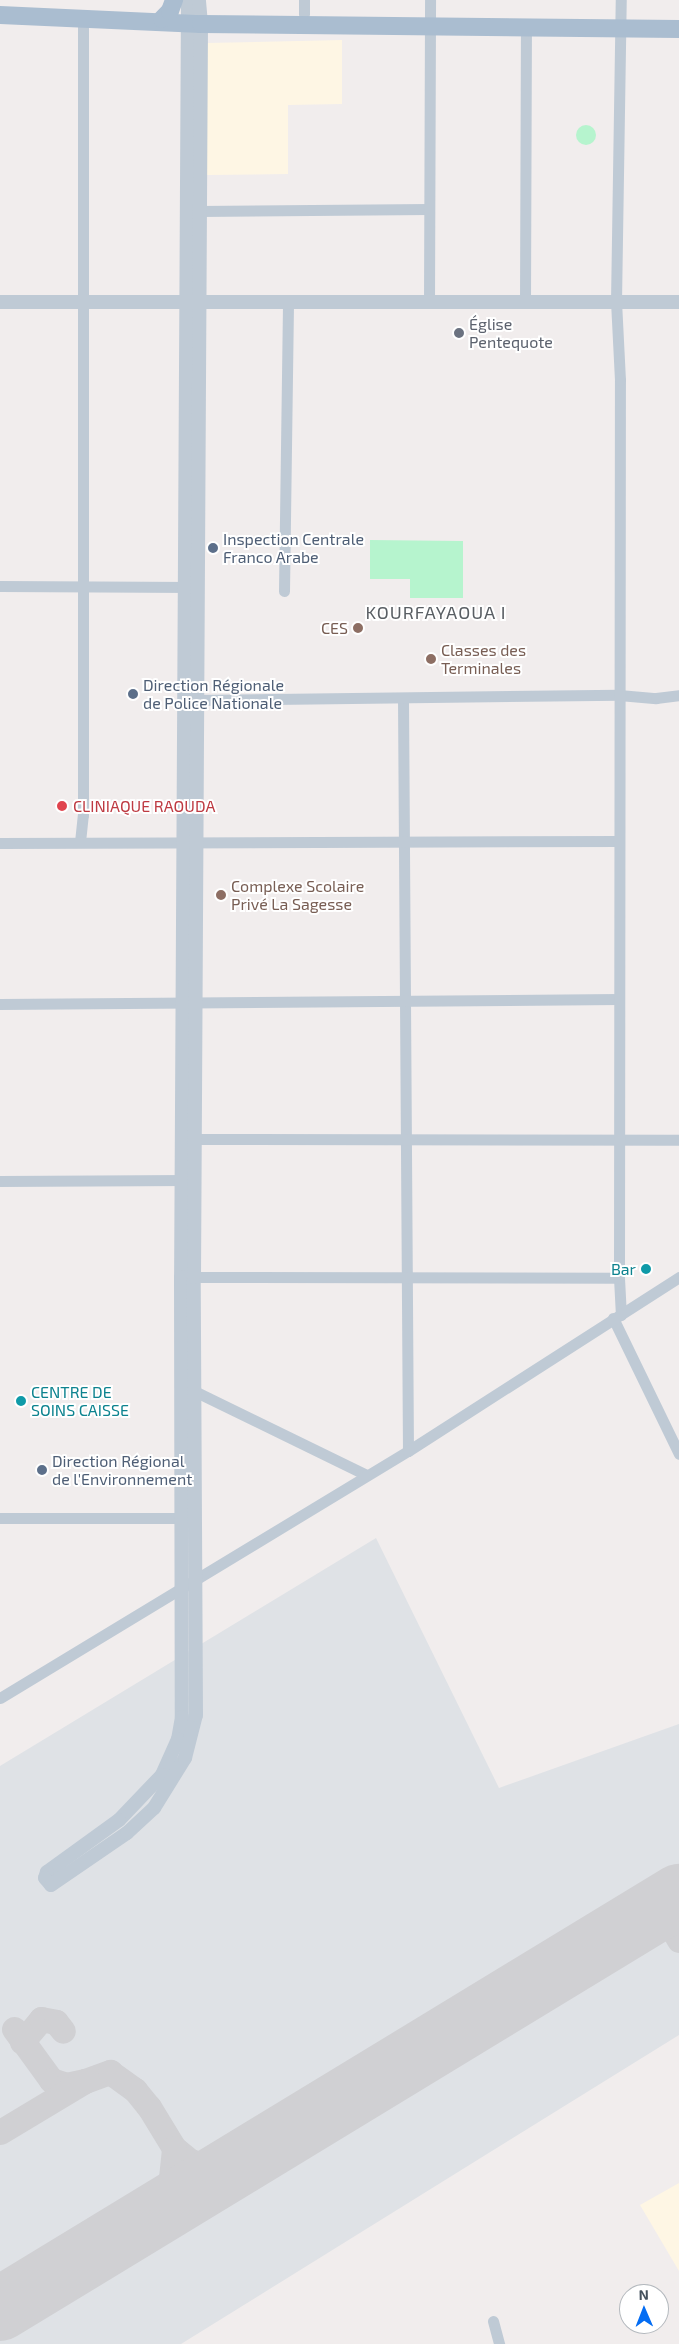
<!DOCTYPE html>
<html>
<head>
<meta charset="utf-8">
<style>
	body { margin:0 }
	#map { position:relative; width:679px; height:2344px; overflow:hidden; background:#f1eded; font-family:"Exo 2",sans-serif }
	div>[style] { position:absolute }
	.commercial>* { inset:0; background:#fef6e4 }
	.airport>* { inset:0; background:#dfe2e6 }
	.green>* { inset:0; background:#b6f4ce }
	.round { border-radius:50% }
	.taxiway>* { height:25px; margin:-12.5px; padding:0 12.5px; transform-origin:12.5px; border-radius:12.5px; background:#d0d0d3 }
	.runway>* { height:64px; margin:-32px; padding:0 32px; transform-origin:32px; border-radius:32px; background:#d0d0d3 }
	.minor>* { height:11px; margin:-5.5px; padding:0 5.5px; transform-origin:5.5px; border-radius:5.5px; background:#bfcad5 }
	.tertiary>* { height:14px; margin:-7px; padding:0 7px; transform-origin:7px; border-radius:7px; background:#bfcad5 }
	.primary>* { height:18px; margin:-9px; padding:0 9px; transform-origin:9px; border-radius:9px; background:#aabdd0 }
	.dots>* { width:14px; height:14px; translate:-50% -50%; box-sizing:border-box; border:2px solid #fff; border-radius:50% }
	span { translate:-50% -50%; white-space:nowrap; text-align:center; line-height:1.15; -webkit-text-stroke:4px #fff; paint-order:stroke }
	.worship-label { font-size:16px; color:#5b616d }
	.left { translate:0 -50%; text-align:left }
	.service-label { font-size:16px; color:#4e5e75 }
	.education-label { font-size:16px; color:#785e54 }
	.right { translate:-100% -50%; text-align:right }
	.health-label { font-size:16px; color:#be3a42 }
	.culture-label { font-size:16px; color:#0d838f }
	.neighbourhood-label { font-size:18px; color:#595e63; letter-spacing:1px }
	.north { position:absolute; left:619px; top:2284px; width:50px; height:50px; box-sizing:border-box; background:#fff; border:1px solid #b4b9be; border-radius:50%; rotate:359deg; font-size:14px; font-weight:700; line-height:20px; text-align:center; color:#44515d }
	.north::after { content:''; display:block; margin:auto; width:18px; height:22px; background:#046df3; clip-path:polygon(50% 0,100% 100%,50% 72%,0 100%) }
</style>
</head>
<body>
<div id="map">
	<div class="commercial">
		<div style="clip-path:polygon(342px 40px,342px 104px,288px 105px,288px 174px,207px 175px,207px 43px)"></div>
		<div style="clip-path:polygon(679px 2183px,679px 2271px,640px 2205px)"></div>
	</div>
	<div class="airport">
		<div style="clip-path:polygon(376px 1538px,499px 1788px,679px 1724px,679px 2035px,181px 2344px,0 2344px,0 1766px)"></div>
	</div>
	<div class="green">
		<div class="round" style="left:576px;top:125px;width:20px;height:20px"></div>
		<div style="clip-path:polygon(370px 540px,463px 541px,463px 598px,410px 598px,410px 579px,370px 579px)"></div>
	</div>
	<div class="taxiway">
		<div style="left:660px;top:1907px;width:38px;rotate:60deg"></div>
		<div style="left:14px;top:2029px;width:63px;rotate:54deg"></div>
		<div style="left:51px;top:2080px;width:16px;rotate:18deg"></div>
		<div style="left:66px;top:2085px;width:19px;rotate:-12deg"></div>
		<div style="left:22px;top:2042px;width:30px;rotate:-50deg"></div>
		<div style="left:41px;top:2019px;width:15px;rotate:11deg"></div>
		<div style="left:56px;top:2022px;width:11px;rotate:52deg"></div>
		<div style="left:0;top:2132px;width:99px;rotate:-31deg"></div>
		<div style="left:85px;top:2081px;width:27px;rotate:-20deg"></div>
		<div style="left:110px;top:2072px;width:31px;rotate:36deg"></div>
		<div style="left:135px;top:2090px;width:22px;rotate:51deg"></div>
		<div style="left:149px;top:2107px;width:48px;rotate:58.6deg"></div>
		<div style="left:174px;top:2148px;width:21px;rotate:39deg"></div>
		<div style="left:190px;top:2161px;width:25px;rotate:16deg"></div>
		<div style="left:214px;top:2168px;width:36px;rotate:-19deg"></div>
		<div style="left:153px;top:2215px;width:33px;rotate:-59deg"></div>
		<div style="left:170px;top:2187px;width:39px;rotate:-84deg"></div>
	</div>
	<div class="runway">
		<div style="left:0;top:2309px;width:795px;rotate:-31.31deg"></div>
	</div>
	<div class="minor">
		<div style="left:304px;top:0;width:14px;rotate:90deg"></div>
		<div style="left:199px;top:211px;width:230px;rotate:-0.5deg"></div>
		<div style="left:429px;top:302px;width:302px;rotate:-89.8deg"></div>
		<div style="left:525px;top:302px;width:273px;rotate:-89.8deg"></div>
		<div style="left:0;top:586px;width:193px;rotate:0.3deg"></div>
		<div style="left:284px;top:591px;width:289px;rotate:-89.2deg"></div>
		<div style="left:403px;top:699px;width:752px;rotate:89.62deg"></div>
		<div style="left:189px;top:700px;width:430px;rotate:-0.7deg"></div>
		<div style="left:619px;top:695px;width:37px;rotate:5deg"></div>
		<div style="left:656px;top:698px;width:23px;rotate:-7deg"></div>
		<div style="left:80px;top:842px;width:27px;rotate:-84deg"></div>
		<div style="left:83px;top:815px;width:797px;rotate:-90deg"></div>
		<div style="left:0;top:843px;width:619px;rotate:-0.19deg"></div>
		<div style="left:0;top:1004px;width:619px;rotate:-0.46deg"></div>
		<div style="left:188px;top:1139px;width:491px;rotate:0.1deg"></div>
		<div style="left:0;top:1181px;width:188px;rotate:-0.3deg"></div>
		<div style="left:187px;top:1277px;width:432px;rotate:0.1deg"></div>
		<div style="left:619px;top:1278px;width:37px;rotate:87deg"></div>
		<div style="left:619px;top:1278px;width:898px;rotate:-89.94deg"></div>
		<div style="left:620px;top:380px;width:78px;rotate:-92.9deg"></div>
		<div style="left:616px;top:302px;width:302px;rotate:-89.1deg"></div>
		<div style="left:613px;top:1318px;width:151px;rotate:64.1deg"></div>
		<div style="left:188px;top:1388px;width:198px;rotate:26deg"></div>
		<div style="left:0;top:1518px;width:188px"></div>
		<div style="left:0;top:1698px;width:477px;rotate:-31.2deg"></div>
		<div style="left:408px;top:1451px;width:322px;rotate:-32.7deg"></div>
		<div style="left:493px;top:2321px;width:24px;rotate:75deg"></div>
	</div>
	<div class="tertiary">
		<div style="left:188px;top:0;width:1277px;rotate:90.31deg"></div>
		<div style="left:181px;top:1277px;width:440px;rotate:89.9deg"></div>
		<div style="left:182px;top:1717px;width:22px;rotate:100deg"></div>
		<div style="left:178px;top:1739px;width:39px;rotate:114deg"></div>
		<div style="left:162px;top:1775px;width:62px;rotate:133.7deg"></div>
		<div style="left:119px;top:1820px;width:89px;rotate:144.2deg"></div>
		<div style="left:47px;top:1872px;width:6px;rotate:108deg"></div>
		<div style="left:45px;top:1878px;width:9px;rotate:49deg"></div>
		<div style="left:51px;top:1885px;width:92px;rotate:-34.4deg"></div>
		<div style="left:127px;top:1833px;width:37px;rotate:-43deg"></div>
		<div style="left:154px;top:1808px;width:59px;rotate:-58.2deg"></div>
		<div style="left:185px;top:1758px;width:44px;rotate:-75.7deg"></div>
		<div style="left:196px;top:1715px;width:438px;rotate:-90.3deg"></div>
		<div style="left:194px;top:1277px;width:1253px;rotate:-89.68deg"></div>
		<div style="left:201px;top:24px;width:24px;rotate:-95deg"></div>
		<div style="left:0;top:302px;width:679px"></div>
	</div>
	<div class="primary">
		<div style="left:0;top:15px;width:201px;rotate:2.6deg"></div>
		<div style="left:201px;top:24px;width:478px;rotate:0.6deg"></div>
		<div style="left:162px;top:19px;width:11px;rotate:-45deg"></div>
		<div style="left:170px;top:11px;width:12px;rotate:-70deg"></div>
	</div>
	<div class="dots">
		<div style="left:459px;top:333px;background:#6b7280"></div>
		<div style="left:213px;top:548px;background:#5c6f8a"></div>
		<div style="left:358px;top:628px;background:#8d6e63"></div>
		<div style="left:431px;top:659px;background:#8d6e63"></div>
		<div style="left:133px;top:694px;background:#5c6f8a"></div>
		<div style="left:62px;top:806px;background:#e0444e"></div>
		<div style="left:221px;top:895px;background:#8d6e63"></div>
		<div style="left:646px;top:1269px;background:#0f9aa8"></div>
		<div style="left:21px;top:1401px;background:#0f9aa8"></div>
		<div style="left:42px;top:1470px;background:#5c6f8a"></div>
	</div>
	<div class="worship-label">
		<span class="left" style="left:469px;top:333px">Église<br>Pentequote</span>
	</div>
	<div class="service-label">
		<span class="left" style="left:223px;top:548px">Inspection Centrale<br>Franco Arabe</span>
		<span class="left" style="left:143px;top:694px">Direction Régionale<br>de Police Nationale</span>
		<span class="left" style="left:52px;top:1470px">Direction Régional<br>de l'Environnement</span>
	</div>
	<div class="education-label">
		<span class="right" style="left:348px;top:628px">CES</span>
		<span class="left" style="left:441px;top:659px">Classes des<br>Terminales</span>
		<span class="left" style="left:231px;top:895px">Complexe Scolaire<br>Privé La Sagesse</span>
	</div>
	<div class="health-label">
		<span class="left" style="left:73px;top:806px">CLINIAQUE RAOUDA</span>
	</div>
	<div class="culture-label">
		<span class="right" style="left:636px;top:1269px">Bar</span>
		<span class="left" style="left:31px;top:1401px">CENTRE DE<br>SOINS CAISSE</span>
	</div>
	<div class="neighbourhood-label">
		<span style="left:436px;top:612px">KOURFAYAOUA I</span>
	</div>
	<div class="north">N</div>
</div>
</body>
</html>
